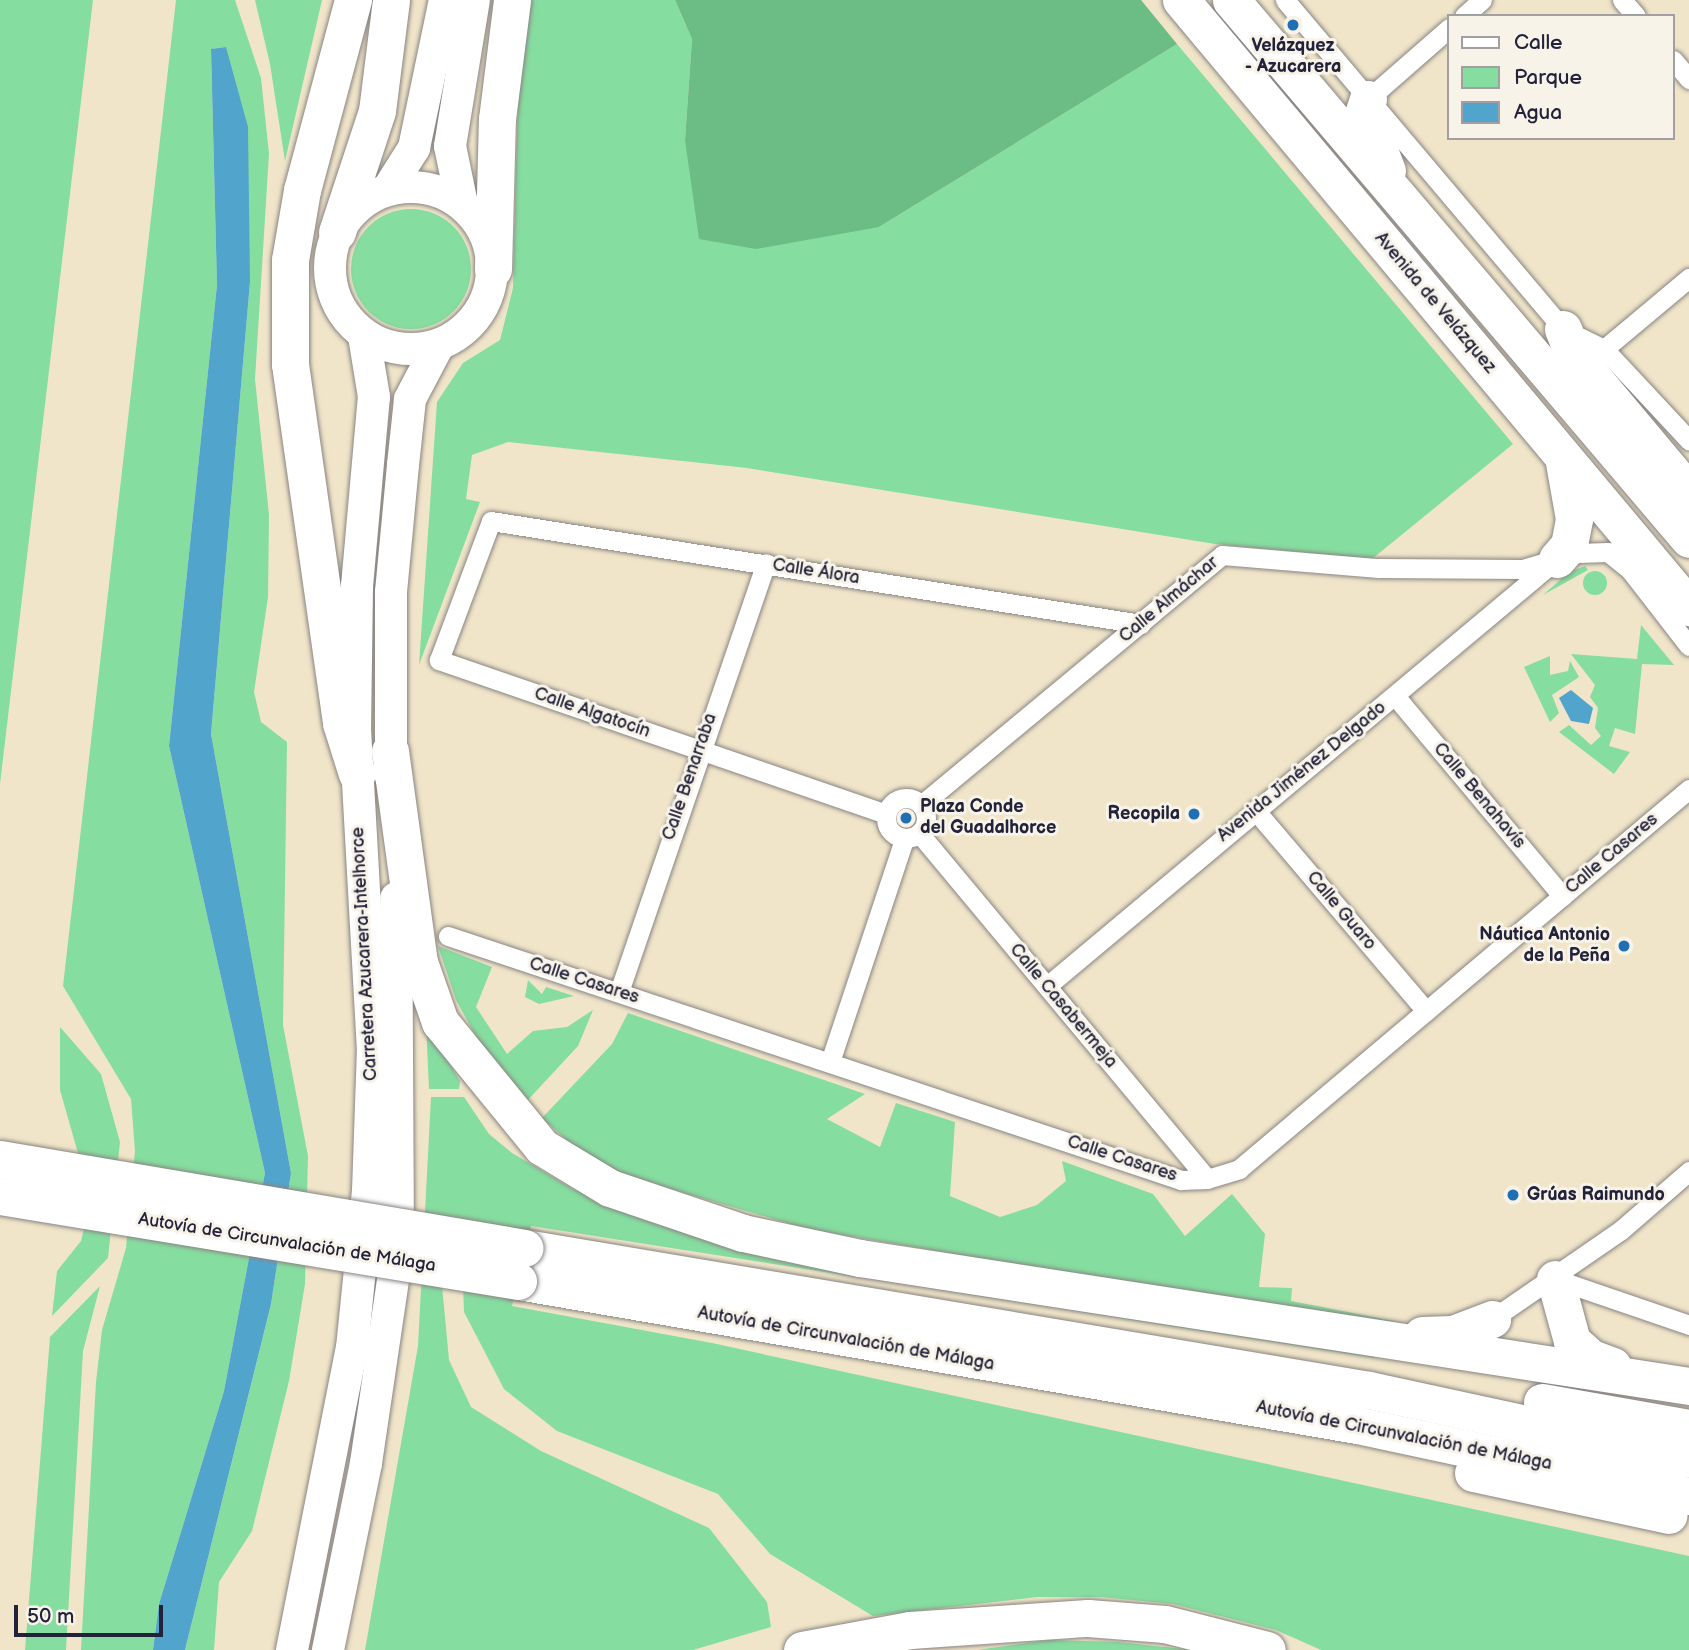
<!DOCTYPE html>
<html>
<head>
<meta charset="utf-8">
<style>
	body { margin:0 }
	#map { position:relative; width:1689px; height:1650px; overflow:hidden; background:#f0e5c9; font-family:"Balsamiq Sans",sans-serif }
	div>[style] { position:absolute }
	.green>* { inset:0; background:#86dda0 }
	.round { border-radius:50% }
	.forest>* { inset:0; background:#6cbc86 }
	.water>* { inset:0; background:#51a5cd }
	.roads { filter:drop-shadow(0 0 2px #898482) drop-shadow(0 0 2px #898482) }
	.minor>* { height:19px; margin:-9.5px; padding:0 9.5px; transform-origin:9.5px; border-radius:9.5px; background:#fff }
	.minor>.ring { margin:-9.5px; padding:0; box-sizing:content-box; background:none; border:19px solid #fff; border-radius:50% }
	.primary>* { height:32px; margin:-16px; padding:0 16px; transform-origin:16px; border-radius:16px; background:#fff }
	.primary>.ring { margin:-16px; padding:0; box-sizing:content-box; background:none; border:32px solid #fff; border-radius:50% }
	.motorway>* { height:37px; margin:-18.5px; padding:0 18.5px; transform-origin:18.5px; border-radius:18.5px; background:#fff }
	.bridges { filter:drop-shadow(0 0 2px #898482) drop-shadow(0 0 2px #898482) }
	.motorway-bridge>* { height:37px; margin:-18.5px; padding:0 18.5px; transform-origin:18.5px; border-radius:18.5px; background:#fff }
	.dots>* { width:19px; height:19px; translate:-50% -50%; box-sizing:border-box; border:4px solid #f7f3e8; border-radius:50% }
	span { translate:-50% -50%; white-space:nowrap; text-align:center; line-height:1.15; -webkit-text-stroke:6px #f7f3e8; paint-order:stroke }
	.poi-label { font-size:18px; color:#22223b; font-weight:700 }
	.left { translate:0 -50%; text-align:left }
	.right { translate:-100% -50%; text-align:right }
	.street-label { font-size:18px; color:#22223b }
	.legend { position:absolute; left:1447px; top:14px; width:228px; height:126px; box-sizing:border-box; background:#f7f3e8; border:2px solid #a29fa3; margin:0; padding:9px 12px; list-style:none; font-size:21px; color:#22223b }
	.legend li { display:flex; align-items:center; gap:14px; height:35px }
	.legend b { width:35px; border:2px solid #a29fa3 }
	.scale { position:absolute; left:14px; top:1605px; width:149px; height:32px; box-sizing:border-box; border:4px solid #22223b; border-top:0; padding-left:9px; font-size:21px; line-height:24px; white-space:nowrap; color:#22223b; -webkit-text-stroke:5px #f7f3e8; paint-order:stroke }
</style>
</head>
<body>
<div id="map">
	<div class="green">
		<div style="clip-path:polygon(0 0,93px 0,0 784px)"></div>
		<div style="clip-path:polygon(176px 0,235px 0,261px 78px,269px 154px,255px 379px,269px 515px,268px 597px,254px 692px,261px 722px,287px 742px,283px 1025px,308px 1156px,305px 1284px,289px 1381px,252px 1531px,219px 1582px,214px 1650px,185px 1650px,271px 1304px,291px 1173px,211px 734px,250px 282px,226px 47px,211px 49px,217px 285px,169px 746px,265px 1173px,224px 1391px,159px 1604px,153px 1650px,81px 1650px,96px 1382px,102px 1330px,126px 1248px,135px 1151px,131px 1099px,63px 986px)"></div>
		<div style="clip-path:polygon(255px 0,322px 0,285px 161px,270px 64px)"></div>
		<div style="clip-path:polygon(532px 0,675px 0,692px 39px,685px 140px,879px 227px,1177px 44px,1513px 444px,1372px 559px,1215px 544px,747px 468px,508px 442px,472px 455px,466px 499px,480px 502px,419px 665px,437px 402px,463px 363px,500px 340px,513px 288px,519px 58px)"></div>
		<div class="round" style="left:351px;top:209px;width:120px;height:120px"></div>
		<div style="clip-path:polygon(1585px 566px,1588px 570px,1543px 595px,1569px 572px)"></div>
		<div class="round" style="left:1583px;top:571px;width:24px;height:24px"></div>
		<div style="clip-path:polygon(1641px 625px,1674px 665px,1642px 664px,1635px 734px,1615px 728px,1609px 746px,1630px 752px,1614px 774px,1559px 732px,1569px 725px,1591px 745px,1601px 736px,1595px 728px,1598px 708px,1590px 697px,1595px 685px,1571px 654px,1637px 659px)"></div>
		<div style="clip-path:polygon(1550px 656px,1550px 675px,1568px 671px,1570px 661px,1579px 677px,1552px 695px,1559px 713px,1550px 722px,1524px 667px)"></div>
		<div style="clip-path:polygon(438px 946px,492px 967px,476px 1007px,507px 1054px,533px 1031px,567px 1027px,593px 1010px,578px 1046px,526px 1102px,482px 1047px,456px 1000px)"></div>
		<div style="clip-path:polygon(528px 980px,542px 994px,546px 987px,574px 996px,539px 1004px,525px 997px)"></div>
		<div style="clip-path:polygon(628px 1013px,865px 1094px,827px 1119px,880px 1147px,896px 1103px,955px 1122px,950px 1196px,1000px 1217px,1037px 1205px,1066px 1181px,1062px 1161px,1153px 1194px,1185px 1236px,1232px 1194px,1265px 1234px,1259px 1287px,1292px 1288px,1291px 1301px,1405px 1323px,1290px 1311px,808px 1229px,623px 1175px,577px 1149px,542px 1118px,612px 1044px)"></div>
		<div style="clip-path:polygon(426px 1024px,460px 1081px,459px 1089px,429px 1089px)"></div>
		<div style="clip-path:polygon(60px 1027px,101px 1074px,120px 1142px,108px 1258px,52px 1316px,57px 1271px,81px 1241px,91px 1199px,60px 1090px)"></div>
		<div style="clip-path:polygon(431px 1097px,464px 1097px,489px 1134px,512px 1153px,573px 1189px,660px 1219px,1376px 1351px,1375px 1358px,531px 1226px,512px 1306px,712px 1343px,1689px 1556px,1689px 1650px,1321px 1650px,1276px 1630px,1173px 1604px,1101px 1597px,1037px 1597px,873px 1616px,770px 1554px,718px 1494px,557px 1431px,504px 1389px,464px 1312px,462px 1257px,439px 1253px,449px 1360px,471px 1407px,541px 1451px,709px 1528px,767px 1602px,771px 1627px,693px 1650px,365px 1650px,418px 1346px)"></div>
		<div style="clip-path:polygon(100px 1286px,83px 1351px,66px 1650px,25px 1650px,50px 1337px)"></div>
		<div style="clip-path:polygon(1049px 1640px,1118px 1642px,1192px 1650px,977px 1650px)"></div>
	</div>
	<div class="forest">
		<div style="clip-path:polygon(675px 0,1141px 0,1177px 44px,879px 227px,756px 249px,699px 239px,685px 140px,692px 39px)"></div>
	</div>
	<div class="water">
		<div style="clip-path:polygon(226px 47px,248px 127px,250px 282px,211px 734px,291px 1173px,271px 1304px,185px 1650px,153px 1650px,159px 1604px,224px 1391px,265px 1173px,169px 746px,217px 285px,211px 49px)"></div>
		<div style="clip-path:polygon(1571px 690px,1593px 708px,1589px 724px,1571px 721px,1559px 698px)"></div>
	</div>
	<div class="roads">
		<div class="minor">
			<div style="left:1285px;top:0;width:431px;rotate:49.8deg"></div>
			<div style="left:1563px;top:329px;width:46px;rotate:26deg"></div>
			<div style="left:1604px;top:349px;width:125px;rotate:47deg"></div>
			<div style="left:1622px;top:0;width:21px;rotate:49deg"></div>
			<div style="left:1464px;top:16px;width:24px;rotate:-42deg"></div>
			<div style="left:1673px;top:60px;width:25px;rotate:50deg"></div>
			<div style="left:1368px;top:99px;width:108px;rotate:-41.2deg"></div>
			<div style="left:1604px;top:349px;width:111px;rotate:-39.9deg"></div>
			<div style="left:1395px;top:696px;width:261px;rotate:50.1deg"></div>
			<div class="ring" style="left:886px;top:798px;width:21px;height:21px"></div>
			<div style="left:921px;top:805px;width:391px;rotate:-39.7deg"></div>
			<div style="left:1222px;top:555px;width:157px;rotate:4.8deg"></div>
			<div style="left:1378px;top:568px;width:144px;rotate:0.4deg"></div>
			<div style="left:1522px;top:569px;width:57px;rotate:-16.2deg"></div>
			<div style="left:1577px;top:553px;width:31px;rotate:-2deg"></div>
			<div style="left:1608px;top:552px;width:28px;rotate:39deg"></div>
			<div style="left:1630px;top:570px;width:96px;rotate:52.2deg"></div>
			<div style="left:1255px;top:810px;width:264px;rotate:49.6deg"></div>
			<div style="left:886px;top:814px;width:473px;rotate:-161deg"></div>
			<div style="left:439px;top:660px;width:148px;rotate:-69.5deg"></div>
			<div style="left:491px;top:521px;width:658px;rotate:9deg"></div>
			<div style="left:919px;top:833px;width:450px;rotate:50.2deg"></div>
			<div style="left:448px;top:936px;width:773px;rotate:18.41deg"></div>
			<div style="left:1181px;top:1180px;width:26px;rotate:-2deg"></div>
			<div style="left:1207px;top:1179px;width:34px;rotate:-17deg"></div>
			<div style="left:1239px;top:1169px;width:589px;rotate:-40.18deg"></div>
			<div style="left:1047px;top:986px;width:657px;rotate:-39.94deg"></div>
			<div style="left:619px;top:992px;width:453px;rotate:-71.1deg"></div>
			<div style="left:830px;top:1062px;width:235px;rotate:-71.6deg"></div>
			<div style="left:1555px;top:1279px;width:142px;rotate:18.9deg"></div>
			<div style="left:1492px;top:1319px;width:157px;rotate:-34.6deg"></div>
			<div style="left:1621px;top:1230px;width:90px;rotate:-40.9deg"></div>
		</div>
		<div class="primary">
			<div class="ring" style="left:330px;top:187px;width:130px;height:130px"></div>
			<div style="left:388px;top:189px;width:49px;rotate:-57.6deg"></div>
			<div style="left:414px;top:148px;width:151px;rotate:-78.2deg"></div>
			<div style="left:462px;top:204px;width:59px;rotate:-101.7deg"></div>
			<div style="left:450px;top:146px;width:148px;rotate:-80.7deg"></div>
			<div style="left:391px;top:777px;width:185px;rotate:-90deg"></div>
			<div style="left:391px;top:592px;width:128px;rotate:-84.6deg"></div>
			<div style="left:403px;top:465px;width:66px;rotate:-83.9deg"></div>
			<div style="left:410px;top:399px;width:60px;rotate:-62.2deg"></div>
			<div style="left:292px;top:1650px;width:308px;rotate:-78.8deg"></div>
			<div style="left:352px;top:1348px;width:158px;rotate:-84.2deg"></div>
			<div style="left:368px;top:1191px;width:140px;rotate:-88deg"></div>
			<div style="left:373px;top:1051px;width:322px;rotate:-93.2deg"></div>
			<div style="left:355px;top:730px;width:144px;rotate:-89.2deg"></div>
			<div style="left:357px;top:586px;width:190px;rotate:-84.9deg"></div>
			<div style="left:374px;top:397px;width:62px;rotate:-99.3deg"></div>
			<div style="left:328px;top:1650px;width:191px;rotate:-78.5deg"></div>
			<div style="left:366px;top:1463px;width:220px;rotate:-81.6deg"></div>
			<div style="left:398px;top:1245px;width:347px;rotate:-90.3deg"></div>
		</div>
		<div class="motorway">
			<div style="left:353px;top:0;width:197px;rotate:105deg"></div>
			<div style="left:302px;top:190px;width:71px;rotate:99.7deg"></div>
			<div style="left:290px;top:260px;width:104px;rotate:90deg"></div>
			<div style="left:290px;top:364px;width:363px;rotate:81.9deg"></div>
			<div style="left:341px;top:723px;width:53px;rotate:72.6deg"></div>
			<div style="left:1181px;top:0;width:792px;rotate:50.07deg"></div>
			<div style="left:1231px;top:0;width:707px;rotate:49.64deg"></div>
			<div style="left:1368px;top:99px;width:13px;rotate:108deg"></div>
			<div style="left:1364px;top:111px;width:64px;rotate:69deg"></div>
			<div style="left:337px;top:232px;width:127px;rotate:-71.7deg"></div>
			<div style="left:377px;top:111px;width:112px;rotate:-82.8deg"></div>
			<div style="left:493px;top:269px;width:150px;rotate:-88.5deg"></div>
			<div style="left:497px;top:119px;width:120px;rotate:-82.8deg"></div>
			<div style="left:1563px;top:329px;width:27px;rotate:68deg"></div>
			<div style="left:1573px;top:354px;width:180px;rotate:50deg"></div>
			<div style="left:1557px;top:559px;width:18px;rotate:-49deg"></div>
			<div style="left:1569px;top:545px;width:26px;rotate:-79deg"></div>
			<div style="left:1574px;top:519px;width:58px;rotate:-100deg"></div>
			<div style="left:390px;top:751px;width:213px;rotate:82.2deg"></div>
			<div style="left:419px;top:962px;width:64px;rotate:70.7deg"></div>
			<div style="left:440px;top:1022px;width:161px;rotate:50.8deg"></div>
			<div style="left:542px;top:1147px;width:79px;rotate:31.1deg"></div>
			<div style="left:610px;top:1188px;width:140px;rotate:18.7deg"></div>
			<div style="left:743px;top:1233px;width:120px;rotate:12.1deg"></div>
			<div style="left:860px;top:1258px;width:839px;rotate:8.78deg"></div>
			<div style="left:525px;top:1248px;width:856px;rotate:9.55deg"></div>
			<div style="left:1369px;top:1390px;width:327px;rotate:12.2deg"></div>
			<div style="left:1555px;top:1279px;width:64px;rotate:74.7deg"></div>
			<div style="left:1572px;top:1341px;width:25px;rotate:42deg"></div>
			<div style="left:1591px;top:1358px;width:23px;rotate:20deg"></div>
			<div style="left:518px;top:1281px;width:851px;rotate:9.74deg"></div>
			<div style="left:1357px;top:1425px;width:340px;rotate:12.1deg"></div>
			<div style="left:1422px;top:1335px;width:31px;rotate:-2deg"></div>
			<div style="left:1453px;top:1334px;width:42px;rotate:-21deg"></div>
			<div style="left:1542px;top:1402px;width:149px;rotate:10deg"></div>
			<div style="left:1473px;top:1473px;width:200px;rotate:12.1deg"></div>
			<div style="left:802px;top:1650px;width:110px;rotate:-10.5deg"></div>
			<div style="left:910px;top:1630px;width:178px;rotate:-3.9deg"></div>
			<div style="left:1088px;top:1618px;width:77px;rotate:4.5deg"></div>
			<div style="left:1165px;top:1624px;width:105px;rotate:14.3deg"></div>
		</div>
	</div>
	<div class="bridges">
		<div class="motorway-bridge">
			<div style="left:0;top:1159px;width:532px;rotate:9.62deg"></div>
			<div style="left:0;top:1196px;width:525px;rotate:9.32deg"></div>
		</div>
	</div>
	<div class="dots">
		<div style="left:1293px;top:25px;background:#1f6fb2"></div>
		<div style="left:1194px;top:814px;background:#1f6fb2"></div>
		<div style="left:906px;top:818px;background:#1f6fb2"></div>
		<div style="left:1624px;top:946px;background:#1f6fb2"></div>
		<div style="left:1513px;top:1195px;background:#1f6fb2"></div>
	</div>
	<div class="poi-label">
		<span style="left:1293px;top:57px">Velázquez<br>- Azucarera</span>
		<span class="left" style="left:920px;top:818px">Plaza Conde<br>del Guadalhorce</span>
		<span class="right" style="left:1180px;top:814px">Recopila</span>
		<span class="right" style="left:1610px;top:946px">Náutica Antonio<br>de la Peña</span>
		<span class="left" style="left:1527px;top:1195px">Grúas Raimundo</span>
	</div>
	<div class="street-label">
		<span style="left:1435px;top:303px;rotate:50deg">Avenida de Velázquez</span>
		<span style="left:816px;top:572px;rotate:9deg">Calle Álora</span>
		<span style="left:1169px;top:600px;rotate:-40deg">Calle Almáchar</span>
		<span style="left:592px;top:713px;rotate:19deg">Calle Algatocín</span>
		<span style="left:1302px;top:772px;rotate:-39deg">Avenida Jiménez Delgado</span>
		<span style="left:690px;top:777px;rotate:-71deg">Calle Benarraba</span>
		<span style="left:1479px;top:796px;rotate:50deg">Calle Benahavís</span>
		<span style="left:1612px;top:854px;rotate:-40deg">Calle Casares</span>
		<span style="left:1341px;top:911px;rotate:50deg">Calle Guaro</span>
		<span style="left:365px;top:954px;rotate:-93deg">Carretera Azucarera-Intelhorce</span>
		<span style="left:584px;top:981px;rotate:18deg">Calle Casares</span>
		<span style="left:1063px;top:1006px;rotate:50deg">Calle Casabermeja</span>
		<span style="left:1122px;top:1159px;rotate:18deg">Calle Casares</span>
		<span style="left:287px;top:1243px;rotate:9deg">Autovía de Circunvalación de Málaga</span>
		<span style="left:846px;top:1339px;rotate:10deg">Autovía de Circunvalación de Málaga</span>
		<span style="left:1404px;top:1436px;rotate:11deg">Autovía de Circunvalación de Málaga</span>
	</div>
	<ul class="legend">
	<li><b style="height:9px;background:#fff"></b>Calle</li>
	<li><b style="height:19px;background:#86dda0"></b>Parque</li>
	<li><b style="height:19px;background:#51a5cd"></b>Agua</li>
	</ul>
	<div class="scale">50 m</div>
</div>
</body>
</html>
